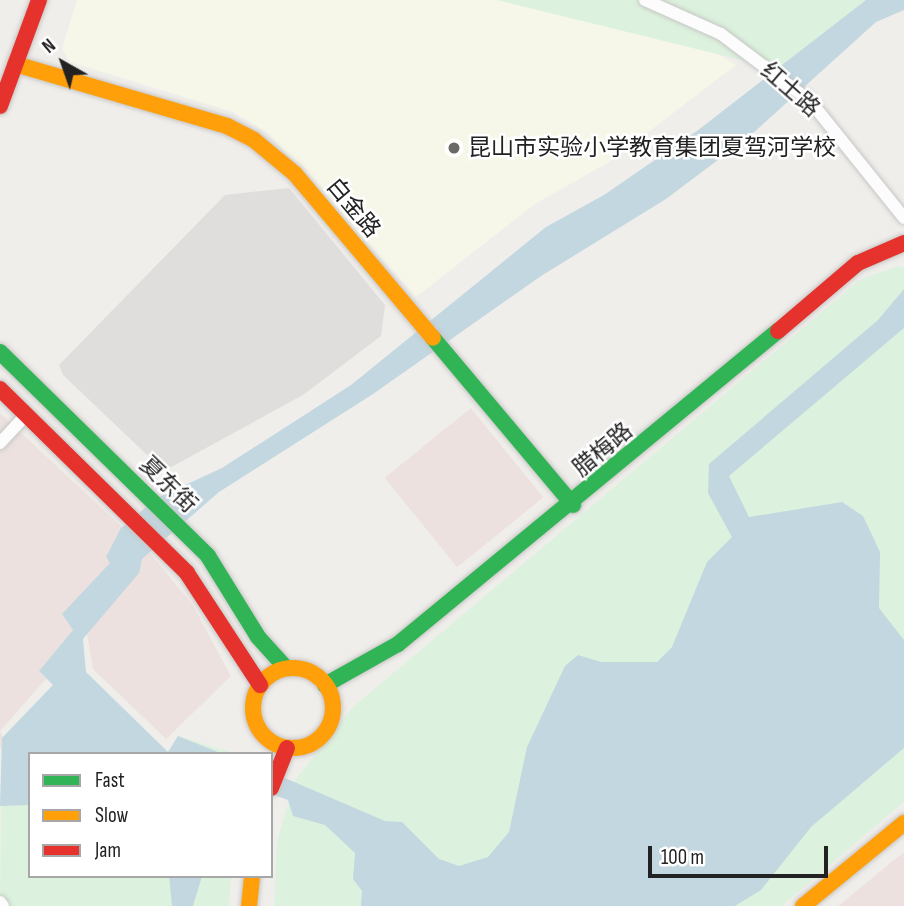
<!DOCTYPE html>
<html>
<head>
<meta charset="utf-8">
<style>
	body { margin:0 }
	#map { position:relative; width:904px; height:906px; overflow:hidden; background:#f0eeeb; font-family:"Sofia Sans Condensed","Noto Sans SC",sans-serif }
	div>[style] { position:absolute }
	.residential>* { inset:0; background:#dfdedc }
	.commercial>* { inset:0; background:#ece1de; transform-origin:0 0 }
	.education>* { inset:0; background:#f6f6e9 }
	.park>* { inset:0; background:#dcf2de }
	.water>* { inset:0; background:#c2d7e0 }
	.roads { filter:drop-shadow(0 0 2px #c7c6c5) drop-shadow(0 0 2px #c7c6c5) }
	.street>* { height:12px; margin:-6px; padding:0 6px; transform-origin:6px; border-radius:6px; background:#fdfcfc }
	.fast>* { height:16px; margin:-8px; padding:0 8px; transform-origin:8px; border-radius:8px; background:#30b455 }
	.slow>* { height:16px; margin:-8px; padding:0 8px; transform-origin:8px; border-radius:8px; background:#ff9f0a }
	.slow>.ring { margin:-8px; padding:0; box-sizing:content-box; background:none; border:16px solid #ff9f0a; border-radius:50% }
	.jam>* { height:16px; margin:-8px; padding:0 8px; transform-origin:8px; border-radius:8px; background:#e5322d }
	.dots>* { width:19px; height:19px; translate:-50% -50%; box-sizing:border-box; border:4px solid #fff; border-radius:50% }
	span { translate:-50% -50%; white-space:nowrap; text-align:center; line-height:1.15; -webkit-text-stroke:5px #fff; paint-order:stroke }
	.street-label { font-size:23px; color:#222 }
	.poi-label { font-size:23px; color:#222 }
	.left { translate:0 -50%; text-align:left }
	.legend { position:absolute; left:28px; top:752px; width:245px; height:126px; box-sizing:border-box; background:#fff; border:2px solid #a7a7a7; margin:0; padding:9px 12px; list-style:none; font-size:21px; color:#222 }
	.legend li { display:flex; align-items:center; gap:14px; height:35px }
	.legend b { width:35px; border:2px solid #a7a7a7 }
	.north { position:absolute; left:28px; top:28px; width:70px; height:70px; -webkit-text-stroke:5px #fff; paint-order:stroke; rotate:320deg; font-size:19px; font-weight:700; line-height:28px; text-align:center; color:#222 }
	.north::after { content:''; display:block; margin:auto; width:24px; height:32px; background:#222; clip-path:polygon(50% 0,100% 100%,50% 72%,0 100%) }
	.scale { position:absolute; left:648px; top:846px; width:180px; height:32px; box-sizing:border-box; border:4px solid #222; border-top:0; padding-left:9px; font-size:21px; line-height:24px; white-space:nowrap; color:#222; -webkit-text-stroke:5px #fff; paint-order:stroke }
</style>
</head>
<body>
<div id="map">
	<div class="residential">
		<div style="clip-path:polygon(289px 188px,385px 305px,381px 336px,303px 395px,164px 471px,63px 375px,59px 365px,225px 195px)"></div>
	</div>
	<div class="commercial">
		<div style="left:471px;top:408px;width:115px;height:111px;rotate:51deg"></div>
		<div style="clip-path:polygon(0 413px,150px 553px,192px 604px,231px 676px,166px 739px,93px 669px,87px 634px,67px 609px,62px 614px,73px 630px,39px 671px,46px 679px,0 731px,6px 745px,0 749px)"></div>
		<div style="clip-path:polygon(904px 852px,904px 906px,838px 906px)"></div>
	</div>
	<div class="education">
		<div style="clip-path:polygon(77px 0,533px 0,684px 33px,736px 65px,609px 162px,535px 204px,416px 297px,269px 134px,233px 112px,70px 62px,62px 49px)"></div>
	</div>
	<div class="park">
		<div style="clip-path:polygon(497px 0,866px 0,778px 69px)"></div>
		<div style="clip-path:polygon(898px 266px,904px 268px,904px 802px,782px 906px,274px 906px,277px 841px,295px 780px,353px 707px,861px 279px)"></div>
		<div style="clip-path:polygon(75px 662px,168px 752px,178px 736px,237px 754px,30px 754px,30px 876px,231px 876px,229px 906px,0 906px,2px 738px)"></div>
	</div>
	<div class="water">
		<div style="clip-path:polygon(866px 0,904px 0,904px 10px,876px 22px,751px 135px,666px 199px,541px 276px,373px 394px,219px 492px,142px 559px,139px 573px,83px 639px,86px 672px,168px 752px,178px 736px,223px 754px,30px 754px,30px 805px,0 806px,2px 738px,53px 685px,39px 671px,73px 630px,62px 614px,110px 563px,106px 557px,121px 528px,157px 498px,222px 468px,351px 385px,546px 227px,604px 195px,697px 131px)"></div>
		<div style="clip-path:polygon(904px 289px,904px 328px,729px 476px,749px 517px,842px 502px,863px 516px,880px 552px,879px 608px,904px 640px,904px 748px,811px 827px,761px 890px,735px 906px,361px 906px,362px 891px,353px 879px,355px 853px,325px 825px,293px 816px,288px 800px,271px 794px,271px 772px,385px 821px,402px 822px,439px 859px,459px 866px,488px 857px,509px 832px,527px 747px,565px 666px,578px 655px,601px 662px,657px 662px,672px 647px,707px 562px,732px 537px,708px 493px,709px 464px,878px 320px)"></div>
		<div style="clip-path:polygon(169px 876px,202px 876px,193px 906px,172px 906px)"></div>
	</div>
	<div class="roads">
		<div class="street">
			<div style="left:645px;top:0;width:83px;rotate:24.1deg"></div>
			<div style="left:721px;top:34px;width:111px;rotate:37deg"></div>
			<div style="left:810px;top:101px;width:150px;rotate:51.2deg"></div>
			<div style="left:0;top:443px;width:38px;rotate:-47deg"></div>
			<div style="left:0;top:902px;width:5px;rotate:53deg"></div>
		</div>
		<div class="fast">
			<div style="left:433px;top:338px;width:218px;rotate:50deg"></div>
			<div style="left:0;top:352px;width:291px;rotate:44.4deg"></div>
			<div style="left:208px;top:556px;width:95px;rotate:58.3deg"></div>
			<div style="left:258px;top:637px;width:40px;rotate:48deg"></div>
			<div style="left:325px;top:685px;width:84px;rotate:-29.3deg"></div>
			<div style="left:398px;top:644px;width:492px;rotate:-39.5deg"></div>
		</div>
		<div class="slow">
			<div style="left:15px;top:64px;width:221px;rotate:16.3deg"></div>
			<div style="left:227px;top:126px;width:30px;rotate:27deg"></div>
			<div style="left:254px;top:140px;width:53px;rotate:39.7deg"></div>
			<div style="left:295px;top:174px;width:214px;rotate:49.9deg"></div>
			<div class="ring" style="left:253px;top:668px;width:64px;height:64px"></div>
			<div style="left:249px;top:906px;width:30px;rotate:-84deg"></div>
			<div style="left:803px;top:906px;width:131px;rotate:-39.4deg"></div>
		</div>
		<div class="jam">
			<div style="left:0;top:106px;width:113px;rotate:-69.8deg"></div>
			<div style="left:778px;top:331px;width:105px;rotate:-40.4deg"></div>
			<div style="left:858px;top:263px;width:50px;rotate:-23.5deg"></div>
			<div style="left:0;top:389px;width:262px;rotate:44.5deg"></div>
			<div style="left:187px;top:573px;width:134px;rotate:56.9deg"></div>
			<div style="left:271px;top:788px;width:43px;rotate:-68.2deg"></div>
		</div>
	</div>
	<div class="dots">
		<div style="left:454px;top:148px;background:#6a6968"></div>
	</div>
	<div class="street-label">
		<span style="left:790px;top:90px;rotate:41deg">红士路</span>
		<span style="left:353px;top:208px;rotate:50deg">白金路</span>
		<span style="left:603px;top:450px;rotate:-40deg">腊梅路</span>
		<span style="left:168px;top:485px;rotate:44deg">夏东街</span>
	</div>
	<div class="poi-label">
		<span class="left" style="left:468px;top:148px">昆山市实验小学教育集团夏驾河学校</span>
	</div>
	<ul class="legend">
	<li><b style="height:9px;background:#30b455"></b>Fast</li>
	<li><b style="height:9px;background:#ff9f0a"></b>Slow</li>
	<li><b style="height:9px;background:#e5322d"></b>Jam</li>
	</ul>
	<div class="north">N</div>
	<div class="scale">100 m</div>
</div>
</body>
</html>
